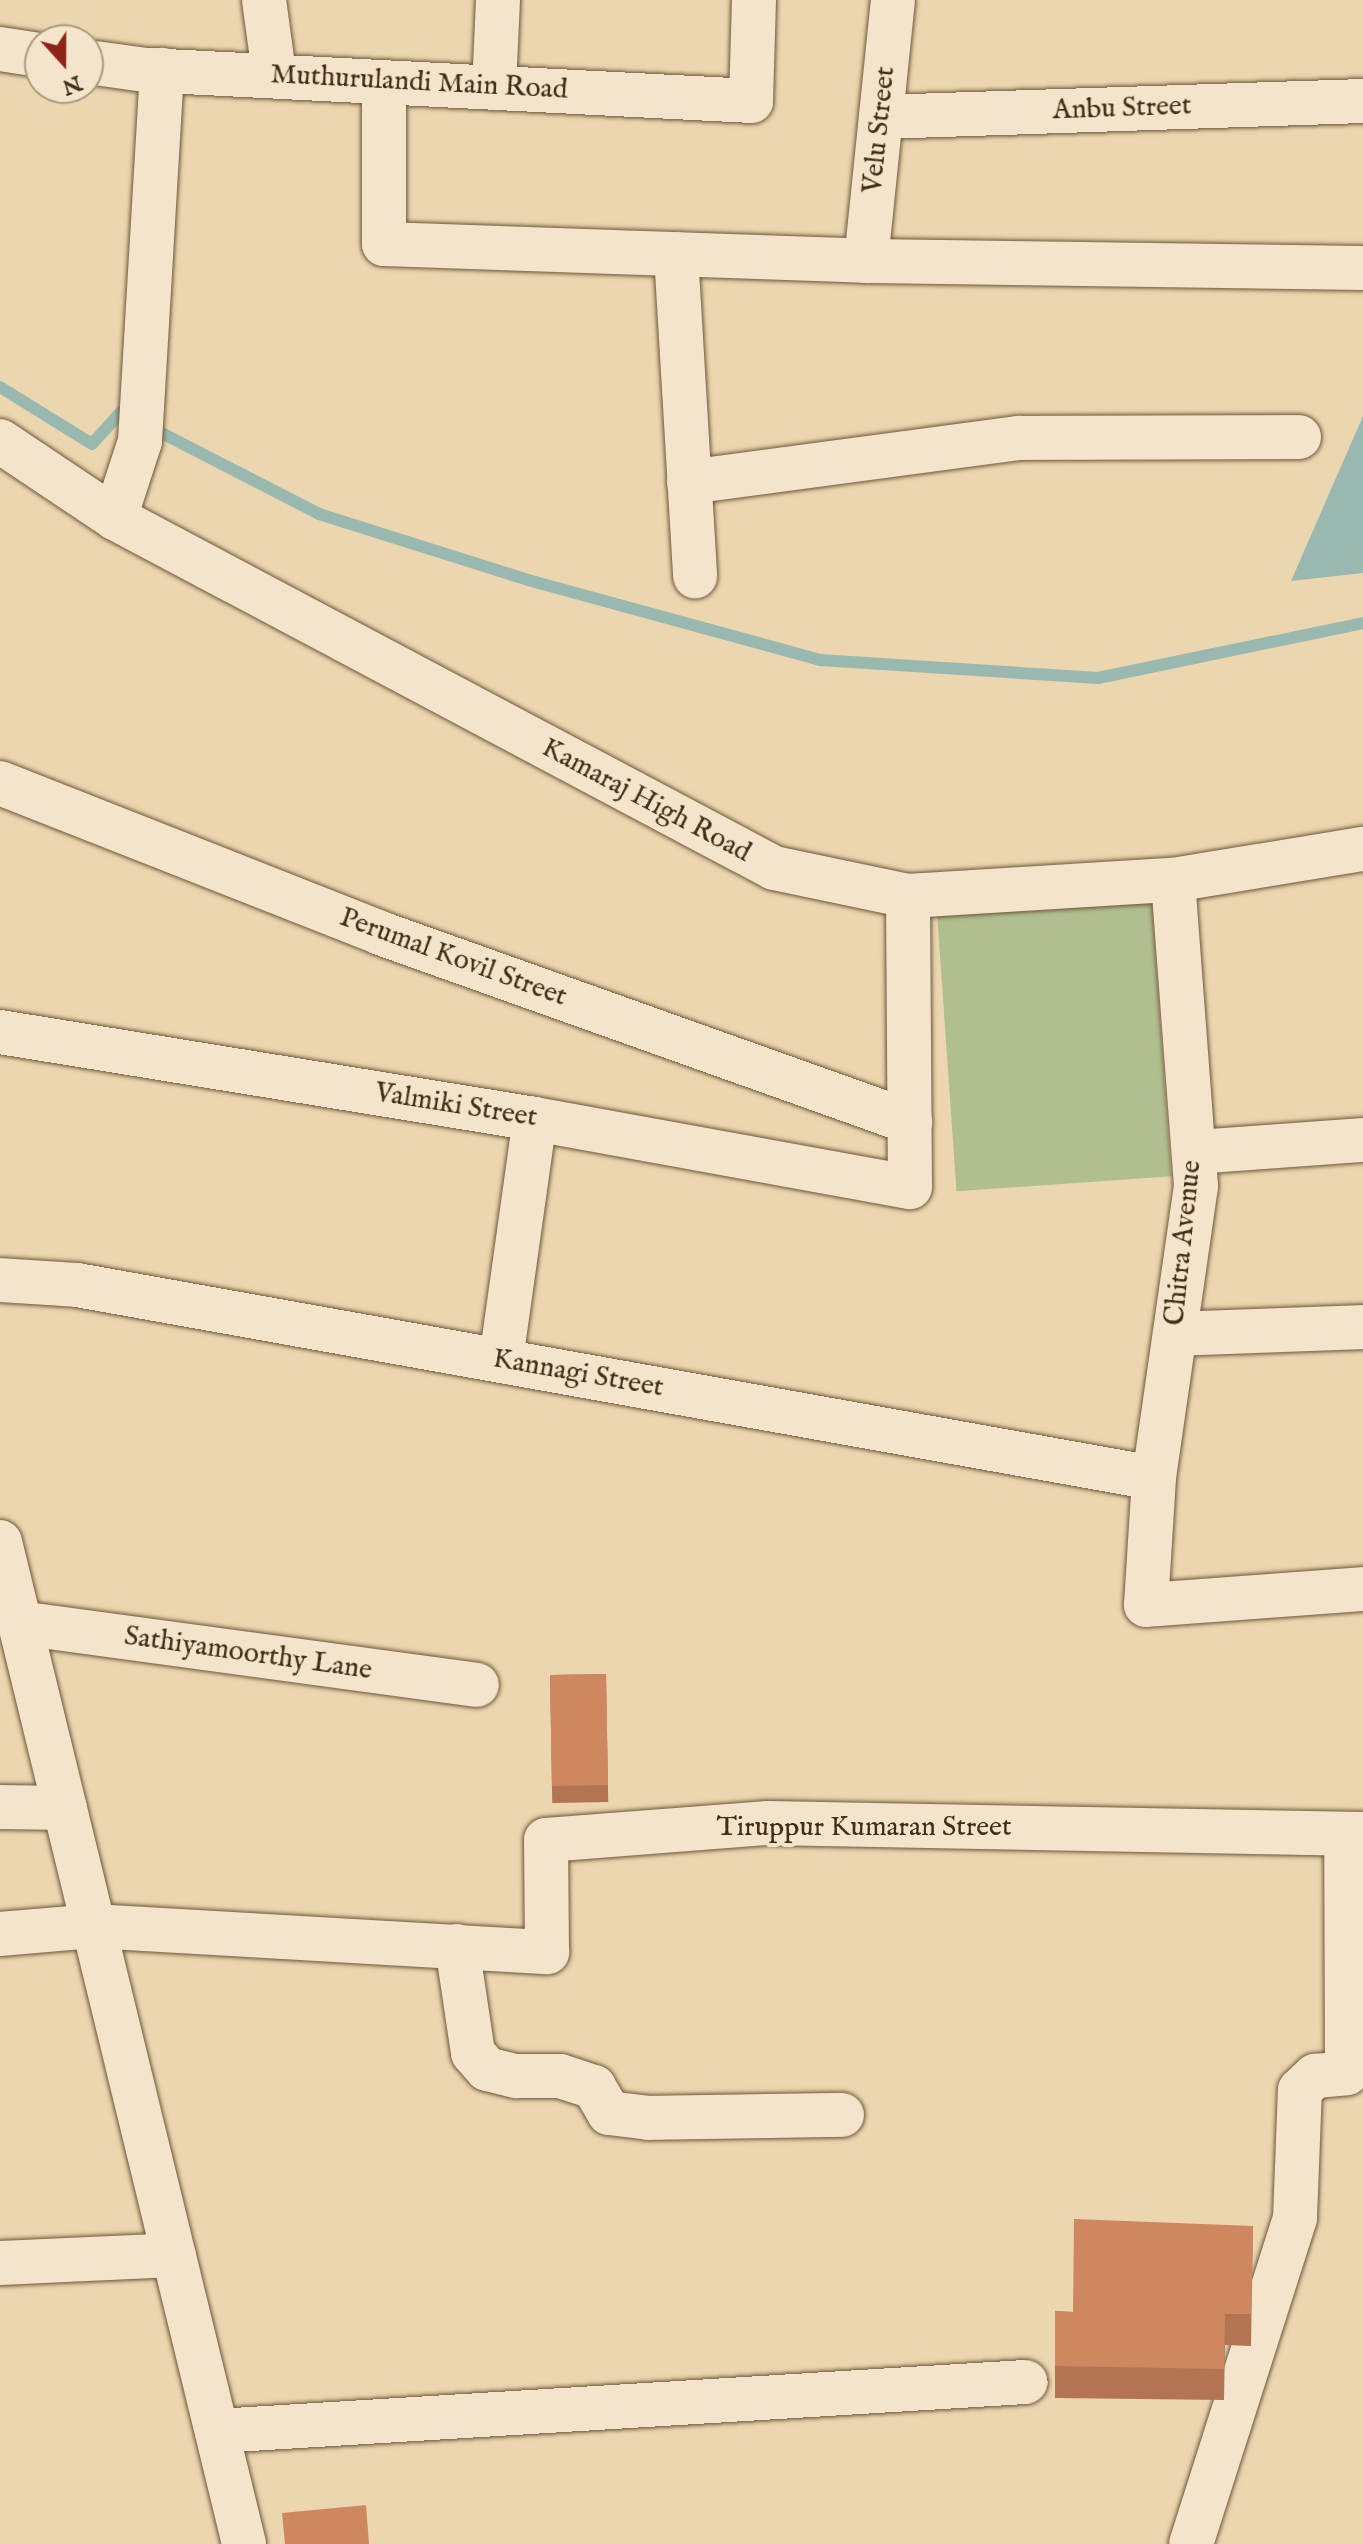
<!DOCTYPE html>
<html>
<head>
<meta charset="utf-8">
<style>
	body { margin:0 }
	#map { position:relative; width:1363px; height:2544px; overflow:hidden; background:#ecd6af; font-family:"IM FELL English",serif }
	div>[style] { position:absolute }
	.green>* { inset:0; background:#b1bf90; transform-origin:0 0 }
	.water>* { inset:0; background:#99b9b0 }
	.stream>* { height:12px; margin:-6px; padding:0 6px; transform-origin:6px; border-radius:6px; background:#99b9b0 }
	.roads { filter:drop-shadow(0 0 2px #6d573b) drop-shadow(0 0 2px #6d573b) }
	.minor>* { height:44px; margin:-22px; padding:0 22px; transform-origin:22px; border-radius:22px; background:#f3e4cb }
	.wall>* { inset:0; background:#b27453; transform-origin:0 0 }
	.building>* { inset:0; background:#cf8761; transform-origin:0 0 }
	span { translate:-50% -50%; white-space:nowrap; text-align:center; line-height:1.15; -webkit-text-stroke:8px #f3e4cb; paint-order:stroke }
	.street-label { font-size:28px; color:#432d14 }
	.north { position:absolute; left:24px; top:24px; width:80px; height:80px; box-sizing:border-box; background:#f3e4cb; border:2px solid #ad9b82; border-radius:50%; rotate:159deg; font-size:22px; font-weight:700; line-height:32px; text-align:center; color:#432d14 }
	.north::after { content:''; display:block; margin:auto; width:28px; height:36px; background:#8f2418; clip-path:polygon(50% 0,100% 100%,50% 72%,0 100%) }
</style>
</head>
<body>
<div id="map">
	<div class="green">
		<div style="left:1151px;top:891px;width:286px;height:215px;rotate:86deg"></div>
	</div>
	<div class="water">
		<div style="clip-path:polygon(1363px 416px,1363px 573px,1291px 581px)"></div>
	</div>
	<div class="stream">
		<div style="left:0;top:387px;width:108px;rotate:31.8deg"></div>
		<div style="left:92px;top:444px;width:43px;rotate:-47.8deg"></div>
		<div style="left:121px;top:412px;width:13px;rotate:27deg"></div>
		<div style="left:150px;top:427px;width:190px;rotate:27.2deg"></div>
		<div style="left:319px;top:514px;width:219px;rotate:17.5deg"></div>
		<div style="left:528px;top:580px;width:303px;rotate:15.3deg"></div>
		<div style="left:820px;top:660px;width:279px;rotate:3.7deg"></div>
		<div style="left:1098px;top:678px;width:271px;rotate:-11.7deg"></div>
	</div>
	<div class="roads">
		<div class="minor">
			<div style="left:264px;top:0;width:74px;rotate:82.2deg"></div>
			<div style="left:0;top:49px;width:40px;rotate:8.5deg"></div>
			<div style="left:88px;top:62px;width:59px;rotate:7.9deg"></div>
			<div style="left:146px;top:70px;width:606px;rotate:2.93deg"></div>
			<div style="left:751px;top:101px;width:101px;rotate:-88.3deg"></div>
			<div style="left:384px;top:83px;width:161px;rotate:90deg"></div>
			<div style="left:384px;top:244px;width:482px;rotate:2deg"></div>
			<div style="left:866px;top:261px;width:497px;rotate:0.8deg"></div>
			<div style="left:494px;top:88px;width:88px;rotate:-87.4deg"></div>
			<div style="left:881px;top:117px;width:482px;rotate:-1.9deg"></div>
			<div style="left:676px;top:254px;width:323px;rotate:86.6deg"></div>
			<div style="left:866px;top:261px;width:262px;rotate:-84.1deg"></div>
			<div style="left:0;top:441px;width:138px;rotate:33.8deg"></div>
			<div style="left:115px;top:518px;width:746px;rotate:27.97deg"></div>
			<div style="left:774px;top:868px;width:137px;rotate:11.8deg"></div>
			<div style="left:908px;top:896px;width:265px;rotate:-3.5deg"></div>
			<div style="left:1173px;top:880px;width:193px;rotate:-9.3deg"></div>
			<div style="left:689px;top:482px;width:332px;rotate:-7.6deg"></div>
			<div style="left:1018px;top:438px;width:281px;rotate:-0.2deg"></div>
			<div style="left:115px;top:518px;width:81px;rotate:-72deg"></div>
			<div style="left:140px;top:441px;width:372px;rotate:-86.6deg"></div>
			<div style="left:0;top:783px;width:409px;rotate:21.5deg"></div>
			<div style="left:380px;top:933px;width:563px;rotate:19.63deg"></div>
			<div style="left:1173px;top:880px;width:307px;rotate:85.7deg"></div>
			<div style="left:1196px;top:1186px;width:295px;rotate:98.2deg"></div>
			<div style="left:1154px;top:1478px;width:127px;rotate:93.6deg"></div>
			<div style="left:1146px;top:1605px;width:218px;rotate:-4.2deg"></div>
			<div style="left:0;top:1032px;width:542px;rotate:9.24deg"></div>
			<div style="left:535px;top:1119px;width:381px;rotate:10.3deg"></div>
			<div style="left:910px;top:1187px;width:291px;rotate:-90.4deg"></div>
			<div style="left:1195px;top:1152px;width:168px;rotate:-4.1deg"></div>
			<div style="left:0;top:1280px;width:77px;rotate:3.7deg"></div>
			<div style="left:77px;top:1285px;width:1094px;rotate:10.16deg"></div>
			<div style="left:1175px;top:1334px;width:188px;rotate:-2.1deg"></div>
			<div style="left:501px;top:1360px;width:243px;rotate:-82deg"></div>
			<div style="left:0;top:1542px;width:1031px;rotate:76.31deg"></div>
			<div style="left:19px;top:1623px;width:462px;rotate:7.7deg"></div>
			<div style="left:0;top:1807px;width:65px;rotate:0.9deg"></div>
			<div style="left:0;top:1934px;width:93px;rotate:-4.9deg"></div>
			<div style="left:93px;top:1926px;width:455px;rotate:3.3deg"></div>
			<div style="left:547px;top:1952px;width:112px;rotate:-90.5deg"></div>
			<div style="left:546px;top:1840px;width:223px;rotate:-4.4deg"></div>
			<div style="left:768px;top:1823px;width:595px;rotate:1.06deg"></div>
			<div style="left:457px;top:1946px;width:108px;rotate:81.5deg"></div>
			<div style="left:473px;top:2053px;width:21px;rotate:49deg"></div>
			<div style="left:487px;top:2069px;width:30px;rotate:14deg"></div>
			<div style="left:516px;top:2076px;width:44px"></div>
			<div style="left:560px;top:2076px;width:36px;rotate:18deg"></div>
			<div style="left:594px;top:2087px;width:30px;rotate:60deg"></div>
			<div style="left:609px;top:2113px;width:39px;rotate:7deg"></div>
			<div style="left:648px;top:2118px;width:194px;rotate:-0.9deg"></div>
			<div style="left:0;top:2263px;width:174px;rotate:-2.6deg"></div>
			<div style="left:217px;top:2431px;width:810px;rotate:-3.47deg"></div>
			<div style="left:1191px;top:2544px;width:342px;rotate:-72.3deg"></div>
			<div style="left:1295px;top:2218px;width:128px;rotate:-87.8deg"></div>
			<div style="left:1300px;top:2090px;width:21px;rotate:-43deg"></div>
			<div style="left:1315px;top:2076px;width:32px;rotate:-5deg"></div>
			<div style="left:1347px;top:2073px;width:238px;rotate:-90.2deg"></div>
		</div>
	</div>
	<div class="wall">
		<div style="left:606px;top:1674px;width:128px;height:56px;rotate:89deg"></div>
		<div style="clip-path:polygon(1253px 2226px,1251px 2346px,1225px 2345px,1224px 2400px,1055px 2398px,1055px 2311px,1073px 2312px)"></div>
	</div>
	<div class="building">
		<div style="left:606px;top:1674px;width:111px;height:56px;rotate:89deg"></div>
		<div style="clip-path:polygon(1074px 2219px,1253px 2226px,1251px 2314px,1225px 2314px,1224px 2369px,1055px 2366px,1055px 2311px,1073px 2312px)"></div>
		<div style="clip-path:polygon(366px 2505px,369px 2544px,285px 2544px,282px 2513px)"></div>
	</div>
	<div class="street-label">
		<span style="left:419px;top:83px;rotate:3deg">Muthurulandi Main Road</span>
		<span style="left:1122px;top:109px;rotate:-2deg">Anbu Street</span>
		<span style="left:880px;top:130px;rotate:-84deg">Velu Street</span>
		<span style="left:646px;top:801px;rotate:28deg">Kamaraj High Road</span>
		<span style="left:453px;top:958px;rotate:20deg">Perumal Kovil Street</span>
		<span style="left:456px;top:1106px;rotate:9deg">Valmiki Street</span>
		<span style="left:1184px;top:1243px;rotate:-84deg">Chitra Avenue</span>
		<span style="left:578px;top:1374px;rotate:10deg">Kannagi Street</span>
		<span style="left:248px;top:1654px;rotate:8deg">Sathiyamoorthy Lane</span>
		<span style="left:864px;top:1828px">Tiruppur Kumaran Street</span>
	</div>
	<div class="north">N</div>
</div>
</body>
</html>
